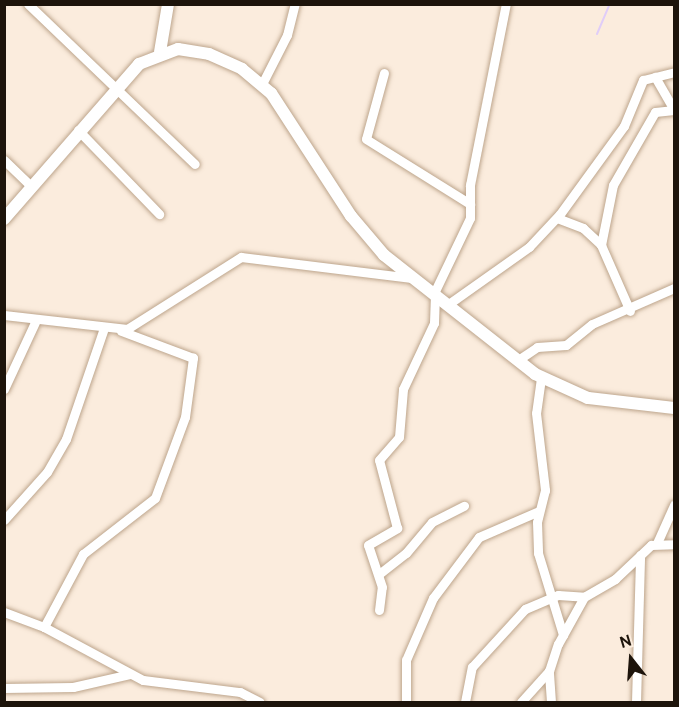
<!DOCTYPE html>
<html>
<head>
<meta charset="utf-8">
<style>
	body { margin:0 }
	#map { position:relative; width:679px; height:707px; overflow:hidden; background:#fbecdd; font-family:Cabin,sans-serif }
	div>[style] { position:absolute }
	.stream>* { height:2px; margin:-1px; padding:0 1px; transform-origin:1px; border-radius:1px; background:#e0cdf8 }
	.roads { filter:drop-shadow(0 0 2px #bda58c) drop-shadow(0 0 2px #bda58c) }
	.minor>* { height:9px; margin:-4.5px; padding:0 4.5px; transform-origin:4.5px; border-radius:4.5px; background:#fff }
	.tertiary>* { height:12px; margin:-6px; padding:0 6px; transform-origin:6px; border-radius:6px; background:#fff }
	span { translate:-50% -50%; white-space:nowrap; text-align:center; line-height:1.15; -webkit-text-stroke:4.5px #fbecdd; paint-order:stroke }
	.frame { position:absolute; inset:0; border:6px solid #1d140b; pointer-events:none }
	.north { position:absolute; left:601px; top:629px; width:60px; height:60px; -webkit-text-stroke:4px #fbecdd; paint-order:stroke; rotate:343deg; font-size:16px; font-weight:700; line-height:24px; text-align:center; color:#1d140b }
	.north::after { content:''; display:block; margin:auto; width:21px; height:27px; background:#1d140b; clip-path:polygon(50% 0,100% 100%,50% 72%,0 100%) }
</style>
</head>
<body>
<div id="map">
	<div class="stream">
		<div style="left:597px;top:34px;width:33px;rotate:-67deg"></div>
	</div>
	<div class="roads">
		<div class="minor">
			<div style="left:28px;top:4px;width:231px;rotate:43.8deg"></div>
			<div style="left:384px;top:73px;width:68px;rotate:105.3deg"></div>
			<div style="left:366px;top:139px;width:123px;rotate:32deg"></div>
			<div style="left:655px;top:77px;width:38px;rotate:60deg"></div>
			<div style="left:262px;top:84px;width:55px;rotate:-63deg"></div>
			<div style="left:287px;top:35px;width:32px;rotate:-76deg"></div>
			<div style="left:78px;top:130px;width:117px;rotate:46deg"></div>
			<div style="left:4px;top:160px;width:37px;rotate:44deg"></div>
			<div style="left:557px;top:218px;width:28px;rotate:21deg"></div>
			<div style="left:583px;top:228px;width:25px;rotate:43deg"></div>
			<div style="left:601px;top:245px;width:72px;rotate:66.3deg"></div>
			<div style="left:601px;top:245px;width:61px;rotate:-78.7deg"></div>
			<div style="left:613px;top:185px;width:84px;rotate:-60.1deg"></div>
			<div style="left:655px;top:112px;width:19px;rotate:-6deg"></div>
			<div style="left:450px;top:303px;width:97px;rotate:-35.3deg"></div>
			<div style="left:529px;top:247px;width:45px;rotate:-46.8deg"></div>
			<div style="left:560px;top:214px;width:109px;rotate:-54deg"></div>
			<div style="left:624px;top:126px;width:50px;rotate:-67.6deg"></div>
			<div style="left:643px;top:80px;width:32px;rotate:-14deg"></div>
			<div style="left:4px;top:315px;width:124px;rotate:6.5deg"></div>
			<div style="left:127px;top:329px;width:135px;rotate:-32.3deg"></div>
			<div style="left:241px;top:257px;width:172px;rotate:7deg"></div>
			<div style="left:518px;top:360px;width:23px;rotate:-34deg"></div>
			<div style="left:537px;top:347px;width:29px;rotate:-4deg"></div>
			<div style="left:566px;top:345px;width:33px;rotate:-39deg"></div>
			<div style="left:592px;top:324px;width:90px;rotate:-23.7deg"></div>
			<div style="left:541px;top:378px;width:35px;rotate:98deg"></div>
			<div style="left:536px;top:413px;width:78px;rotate:83.3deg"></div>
			<div style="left:545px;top:490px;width:33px;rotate:104deg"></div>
			<div style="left:537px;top:522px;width:31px;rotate:88deg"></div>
			<div style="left:538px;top:553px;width:86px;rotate:73deg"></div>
			<div style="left:4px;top:389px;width:76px;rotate:-65.1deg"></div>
			<div style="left:4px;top:520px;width:64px;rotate:-48.1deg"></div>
			<div style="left:47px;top:472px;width:38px;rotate:-60deg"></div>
			<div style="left:66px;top:439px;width:117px;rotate:-71.1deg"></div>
			<div style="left:657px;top:543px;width:42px;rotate:-65.9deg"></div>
			<div style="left:379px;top:574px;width:34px;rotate:-38deg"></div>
			<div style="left:406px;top:553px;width:40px;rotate:-50deg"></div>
			<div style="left:432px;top:522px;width:36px;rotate:-27deg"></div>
			<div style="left:379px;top:610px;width:23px;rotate:-83deg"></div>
			<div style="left:382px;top:587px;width:44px;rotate:-108.4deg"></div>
			<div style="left:368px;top:545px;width:34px;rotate:-30deg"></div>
			<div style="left:397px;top:528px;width:70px;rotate:-104.8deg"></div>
			<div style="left:379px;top:460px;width:30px;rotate:-49deg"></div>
			<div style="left:399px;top:437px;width:48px;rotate:-85.2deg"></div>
			<div style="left:403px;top:389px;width:73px;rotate:-64.8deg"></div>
			<div style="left:434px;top:323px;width:32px;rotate:-88deg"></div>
			<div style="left:435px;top:291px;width:81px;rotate:-64.4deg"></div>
			<div style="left:470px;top:218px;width:33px;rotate:-90deg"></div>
			<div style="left:470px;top:185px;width:185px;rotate:-78.8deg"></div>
			<div style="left:4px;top:612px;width:43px;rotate:20.6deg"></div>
			<div style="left:44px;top:627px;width:112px;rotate:28.2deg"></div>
			<div style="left:143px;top:680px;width:98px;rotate:7.1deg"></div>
			<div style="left:240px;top:692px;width:22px;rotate:27deg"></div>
			<div style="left:44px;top:627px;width:83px;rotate:-61.9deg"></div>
			<div style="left:83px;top:554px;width:91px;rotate:-37.9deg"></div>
			<div style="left:155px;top:498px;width:86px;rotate:-69.7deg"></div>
			<div style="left:185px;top:417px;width:60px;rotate:-82.3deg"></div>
			<div style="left:193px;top:358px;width:77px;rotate:-159.4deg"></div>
			<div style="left:4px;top:688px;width:69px;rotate:-0.8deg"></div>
			<div style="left:73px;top:687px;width:58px;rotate:-12.8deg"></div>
			<div style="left:406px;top:702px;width:42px;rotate:-90deg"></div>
			<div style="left:406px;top:660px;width:68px;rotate:-66.5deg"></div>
			<div style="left:433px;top:598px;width:76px;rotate:-53deg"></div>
			<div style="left:479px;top:537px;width:65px;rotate:-23.4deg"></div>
			<div style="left:465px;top:702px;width:36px;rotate:-79deg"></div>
			<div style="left:472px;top:667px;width:79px;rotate:-47.6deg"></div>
			<div style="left:525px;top:609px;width:36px;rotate:-23deg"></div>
			<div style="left:558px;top:595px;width:26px;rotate:4deg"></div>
			<div style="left:521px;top:702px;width:42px;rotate:-47.9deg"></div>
			<div style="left:551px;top:702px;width:31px;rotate:-94deg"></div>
			<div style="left:549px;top:671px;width:28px;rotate:-72deg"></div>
			<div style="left:558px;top:644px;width:54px;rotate:-61deg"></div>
			<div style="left:584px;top:597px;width:36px;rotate:-30deg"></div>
			<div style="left:615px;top:579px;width:50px;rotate:-43.4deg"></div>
			<div style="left:651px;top:545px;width:23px;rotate:-2deg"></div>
			<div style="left:636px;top:702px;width:147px;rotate:-88.4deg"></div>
		</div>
		<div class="tertiary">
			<div style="left:160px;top:52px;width:49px;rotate:-80.5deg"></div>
			<div style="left:4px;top:219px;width:206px;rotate:-48.9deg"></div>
			<div style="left:139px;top:64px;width:42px;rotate:-21deg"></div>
			<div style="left:178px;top:49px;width:31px;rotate:9deg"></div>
			<div style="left:209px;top:54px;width:36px;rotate:24deg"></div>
			<div style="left:242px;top:69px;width:38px;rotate:40deg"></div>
			<div style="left:271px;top:93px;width:147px;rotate:57deg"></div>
			<div style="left:351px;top:216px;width:51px;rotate:49.8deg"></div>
			<div style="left:384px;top:255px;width:192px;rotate:38.2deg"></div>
			<div style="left:535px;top:374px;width:58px;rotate:24.4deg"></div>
			<div style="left:588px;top:398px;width:87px;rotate:6.6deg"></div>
		</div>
	</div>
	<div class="frame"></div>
	<div class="north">N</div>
</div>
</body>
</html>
